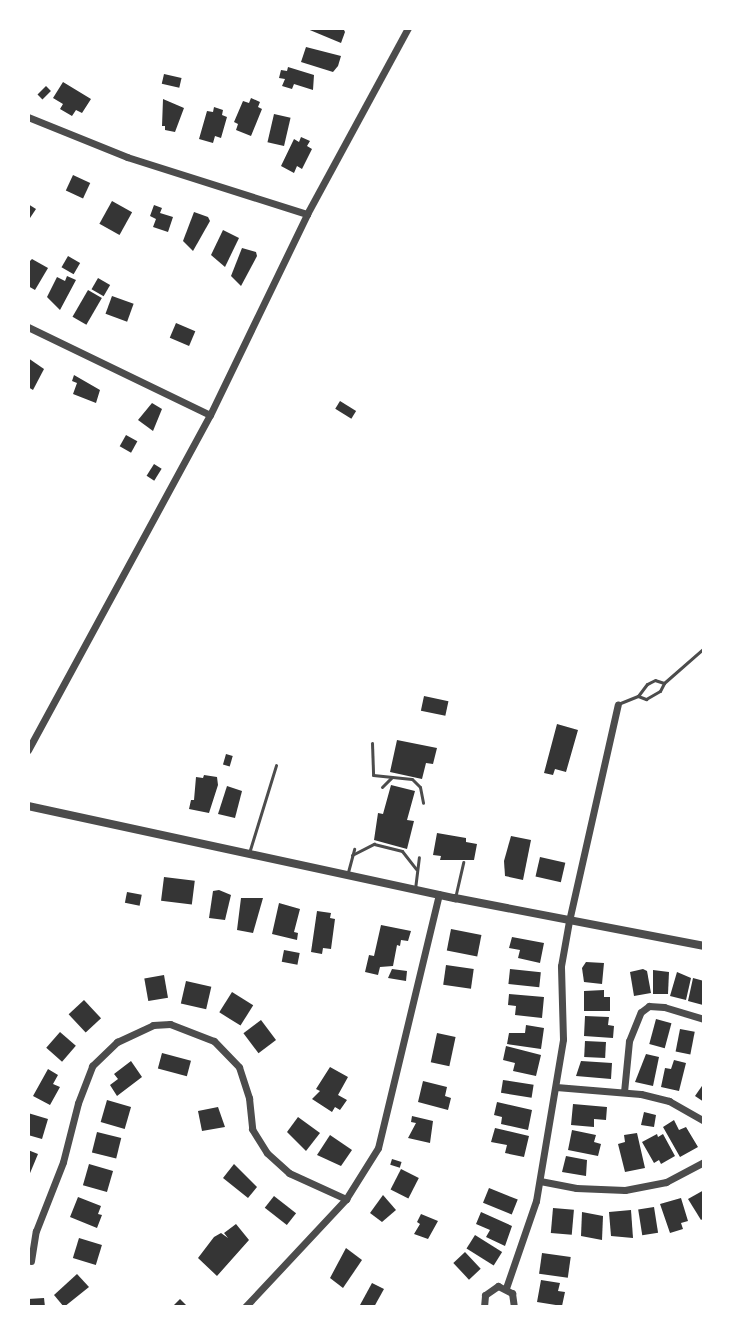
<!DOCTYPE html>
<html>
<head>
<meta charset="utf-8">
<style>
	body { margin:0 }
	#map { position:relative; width:732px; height:1335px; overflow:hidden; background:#fff; font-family:Jost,sans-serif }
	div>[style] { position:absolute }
	.building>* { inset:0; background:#353535; transform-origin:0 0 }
	.service>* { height:3px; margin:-1.5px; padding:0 1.5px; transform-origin:1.5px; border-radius:1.5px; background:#4c4c4c }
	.minor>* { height:7px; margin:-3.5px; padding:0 3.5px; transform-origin:3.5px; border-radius:3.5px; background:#4c4c4c }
	.tertiary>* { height:8px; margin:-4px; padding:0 4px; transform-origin:4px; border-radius:4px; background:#4c4c4c }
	span { translate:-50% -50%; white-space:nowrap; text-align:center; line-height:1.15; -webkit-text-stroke:6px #fff; paint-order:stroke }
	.frame { position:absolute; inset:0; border:30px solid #fff; pointer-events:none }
</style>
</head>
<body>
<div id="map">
	<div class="building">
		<div style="clip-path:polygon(305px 28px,343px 28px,345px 32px,341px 43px)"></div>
		<div style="clip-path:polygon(306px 47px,341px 56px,338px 66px,333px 72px,301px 62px)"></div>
		<div style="clip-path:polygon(288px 67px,314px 75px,313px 90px,294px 84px,292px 89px,282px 86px,285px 79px,279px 78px,281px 70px,287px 71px)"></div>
		<div style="left:164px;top:74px;width:18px;height:10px;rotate:13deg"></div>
		<div style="clip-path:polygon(63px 82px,91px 99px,82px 113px,76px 110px,72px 116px,60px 109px,63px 104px,53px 98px)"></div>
		<div style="left:46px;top:86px;width:7px;height:12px;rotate:45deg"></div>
		<div style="clip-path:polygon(251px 98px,260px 102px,258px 107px,262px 109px,251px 136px,236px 130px,238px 124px,234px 122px,243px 101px,249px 103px)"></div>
		<div style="clip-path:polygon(163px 99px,184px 108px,175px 132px,165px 130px,165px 126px,162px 126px)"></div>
		<div style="clip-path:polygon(214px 107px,223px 110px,222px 115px,227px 117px,221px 138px,215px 136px,213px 143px,199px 139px,207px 111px,213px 112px)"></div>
		<div style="left:274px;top:114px;width:17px;height:29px;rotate:13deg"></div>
		<div style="clip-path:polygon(301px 137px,310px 141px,307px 146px,312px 149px,302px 169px,297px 166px,294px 173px,281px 166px,294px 139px,299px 142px)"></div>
		<div style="left:73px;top:175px;width:19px;height:17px;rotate:25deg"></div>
		<div style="left:112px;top:201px;width:23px;height:26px;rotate:29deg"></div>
		<div style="clip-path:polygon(28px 204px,36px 209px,28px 221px)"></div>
		<div style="clip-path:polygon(154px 205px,162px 208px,160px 213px,173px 217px,168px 232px,153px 227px,156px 219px,150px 216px)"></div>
		<div style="clip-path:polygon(194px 212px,208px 217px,210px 221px,193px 251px,183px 241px)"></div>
		<div style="clip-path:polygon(223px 230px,239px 238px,225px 267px,211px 255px)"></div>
		<div style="clip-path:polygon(242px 248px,256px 252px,257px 256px,241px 286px,231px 276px)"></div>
		<div style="left:68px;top:256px;width:14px;height:13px;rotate:30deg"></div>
		<div style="clip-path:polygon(32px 259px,48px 268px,35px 290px,28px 286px,28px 263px)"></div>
		<div style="clip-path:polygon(67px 276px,76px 280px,60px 310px,47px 297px,57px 277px,65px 281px)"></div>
		<div style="left:98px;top:278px;width:14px;height:13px;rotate:30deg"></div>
		<div style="left:88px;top:290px;width:16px;height:31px;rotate:30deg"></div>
		<div style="left:112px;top:296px;width:23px;height:19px;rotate:20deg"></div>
		<div style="left:176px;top:323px;width:21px;height:16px;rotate:23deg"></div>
		<div style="clip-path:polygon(28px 358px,44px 369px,33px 390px,28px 387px)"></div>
		<div style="clip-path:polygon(74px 375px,100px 390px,96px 403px,73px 394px,77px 383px,72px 381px)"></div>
		<div style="left:340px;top:401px;width:19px;height:9px;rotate:32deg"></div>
		<div style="clip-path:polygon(152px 403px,162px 409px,153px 431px,138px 420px)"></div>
		<div style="left:126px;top:435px;width:13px;height:13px;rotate:29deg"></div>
		<div style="left:154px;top:464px;width:9px;height:14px;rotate:32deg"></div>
		<div style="left:424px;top:696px;width:25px;height:15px;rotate:12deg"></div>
		<div style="clip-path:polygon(557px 724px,578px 730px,566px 772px,555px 769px,553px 775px,544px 773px)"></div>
		<div style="clip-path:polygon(397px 740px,437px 748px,433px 764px,426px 763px,422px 779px,390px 772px)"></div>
		<div style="left:226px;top:754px;width:7px;height:11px;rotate:16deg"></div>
		<div style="clip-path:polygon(204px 775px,217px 777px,218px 785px,209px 813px,189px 809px,191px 800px,194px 800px,196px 777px,203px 778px)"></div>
		<div style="clip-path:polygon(391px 785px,415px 791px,407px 820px,414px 821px,407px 849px,374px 840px,378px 813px,383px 814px)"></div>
		<div style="clip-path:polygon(227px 786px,242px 791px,235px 818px,218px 814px)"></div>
		<div style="clip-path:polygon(437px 833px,466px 838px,466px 842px,477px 844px,474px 860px,440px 860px,441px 856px,433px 855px)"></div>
		<div style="clip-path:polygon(511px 836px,531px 840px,523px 880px,505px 876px,504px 861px)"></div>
		<div style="left:540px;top:857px;width:26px;height:20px;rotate:13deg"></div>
		<div style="left:164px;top:877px;width:31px;height:24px;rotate:7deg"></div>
		<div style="clip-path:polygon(219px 890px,231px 895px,225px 920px,209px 918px,213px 891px)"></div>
		<div style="left:127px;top:892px;width:15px;height:11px;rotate:11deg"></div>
		<div style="clip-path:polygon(241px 898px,263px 898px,253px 933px,237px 930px)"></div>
		<div style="clip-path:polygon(279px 903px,300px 909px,294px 932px,298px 933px,297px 940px,272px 934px)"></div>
		<div style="clip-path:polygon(317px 911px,331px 913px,330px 918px,335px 919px,331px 949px,323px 948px,322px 954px,311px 952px)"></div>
		<div style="clip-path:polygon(381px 925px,411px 931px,408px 941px,401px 940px,400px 946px,397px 945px,393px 966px,380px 967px,378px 975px,365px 972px,369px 955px,374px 956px)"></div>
		<div style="left:451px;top:929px;width:31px;height:22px;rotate:11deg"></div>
		<div style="clip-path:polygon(512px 937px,544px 943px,540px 963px,518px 958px,520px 950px,509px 948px)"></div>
		<div style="left:284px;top:950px;width:16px;height:12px;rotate:11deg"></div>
		<div style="clip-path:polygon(586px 962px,604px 963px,602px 984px,584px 982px,582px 968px)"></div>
		<div style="left:446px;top:965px;width:28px;height:20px;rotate:8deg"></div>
		<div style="clip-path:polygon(392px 969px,407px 971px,406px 981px,388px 978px)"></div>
		<div style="left:510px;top:969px;width:31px;height:15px;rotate:6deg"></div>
		<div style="clip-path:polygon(643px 969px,647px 971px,651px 993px,634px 996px,630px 972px)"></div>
		<div style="clip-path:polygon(653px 970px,669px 972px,668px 994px,653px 994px)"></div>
		<div style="clip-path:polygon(677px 972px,691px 978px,686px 1000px,670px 996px)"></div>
		<div style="left:164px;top:975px;width:23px;height:20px;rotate:80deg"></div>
		<div style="clip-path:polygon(693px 978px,704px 981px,703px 1005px,688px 1001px)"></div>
		<div style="left:186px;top:981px;width:26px;height:23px;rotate:13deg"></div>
		<div style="clip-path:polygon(604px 990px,604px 997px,610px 997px,610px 1011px,584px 1011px,584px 991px)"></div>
		<div style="left:232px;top:992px;width:25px;height:24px;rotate:32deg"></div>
		<div style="clip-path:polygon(509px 994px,544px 997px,542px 1018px,515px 1015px,516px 1006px,508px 1005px)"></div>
		<div style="left:84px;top:1000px;width:25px;height:21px;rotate:47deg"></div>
		<div style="clip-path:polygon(585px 1016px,609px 1017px,608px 1025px,614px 1026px,613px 1038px,584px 1036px)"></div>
		<div style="left:656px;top:1019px;width:16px;height:26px;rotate:15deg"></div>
		<div style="left:261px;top:1020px;width:25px;height:22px;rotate:53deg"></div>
		<div style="clip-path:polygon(526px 1025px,544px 1028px,541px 1049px,507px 1044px,509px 1033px,525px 1033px)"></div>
		<div style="left:680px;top:1029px;width:15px;height:23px;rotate:11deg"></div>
		<div style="left:60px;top:1032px;width:21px;height:21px;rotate:41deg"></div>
		<div style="left:437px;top:1033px;width:19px;height:30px;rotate:12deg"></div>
		<div style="left:585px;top:1041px;width:21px;height:16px;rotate:3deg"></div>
		<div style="clip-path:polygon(506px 1046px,541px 1055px,536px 1076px,513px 1071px,515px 1063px,503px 1060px)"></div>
		<div style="left:162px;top:1053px;width:30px;height:16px;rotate:15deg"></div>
		<div style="clip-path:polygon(646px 1054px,659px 1057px,653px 1086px,635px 1082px)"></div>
		<div style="clip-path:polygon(674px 1060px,686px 1063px,679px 1091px,661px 1087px,665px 1068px,671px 1069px)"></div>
		<div style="clip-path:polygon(131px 1061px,142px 1077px,117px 1096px,110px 1085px,118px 1079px,114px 1074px)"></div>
		<div style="clip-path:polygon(581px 1061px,612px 1063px,611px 1079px,576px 1076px)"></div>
		<div style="clip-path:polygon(330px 1067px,348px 1077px,338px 1095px,347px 1100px,340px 1110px,335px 1107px,332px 1112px,312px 1099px,320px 1091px,316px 1089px)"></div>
		<div style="clip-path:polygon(48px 1069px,58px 1075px,53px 1084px,60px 1087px,50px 1105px,33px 1096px)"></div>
		<div style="left:503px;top:1080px;width:31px;height:13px;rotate:9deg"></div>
		<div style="clip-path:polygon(423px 1081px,447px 1087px,445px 1096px,451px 1098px,448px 1110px,418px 1102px)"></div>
		<div style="clip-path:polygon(704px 1083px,704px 1102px,695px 1096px)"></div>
		<div style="left:107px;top:1100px;width:25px;height:23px;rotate:16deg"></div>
		<div style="clip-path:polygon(497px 1102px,532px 1110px,528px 1130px,501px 1124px,502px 1117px,494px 1115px)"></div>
		<div style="clip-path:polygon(573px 1104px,607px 1107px,606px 1120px,594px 1119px,594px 1127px,571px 1125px)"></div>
		<div style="clip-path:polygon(218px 1107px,225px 1127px,202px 1131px,198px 1111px)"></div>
		<div style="clip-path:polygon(644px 1112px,656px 1115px,654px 1127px,641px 1125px)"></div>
		<div style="clip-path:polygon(28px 1113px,48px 1119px,42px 1139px,28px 1135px)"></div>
		<div style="clip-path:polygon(412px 1116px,433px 1121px,430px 1143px,408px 1138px,416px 1123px,411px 1122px)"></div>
		<div style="clip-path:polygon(298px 1117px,320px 1133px,306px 1151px,287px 1132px)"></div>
		<div style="clip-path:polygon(674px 1120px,679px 1130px,686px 1127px,698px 1147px,680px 1157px,663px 1127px)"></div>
		<div style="clip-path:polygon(495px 1128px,529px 1136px,524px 1157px,505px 1153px,507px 1145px,491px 1142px)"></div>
		<div style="clip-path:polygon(572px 1130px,596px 1135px,594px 1142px,601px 1144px,598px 1156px,568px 1150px)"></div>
		<div style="left:97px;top:1132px;width:25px;height:21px;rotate:14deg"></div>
		<div style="clip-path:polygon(637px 1133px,645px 1168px,625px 1172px,618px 1144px,625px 1142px,624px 1135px)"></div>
		<div style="clip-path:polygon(657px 1134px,658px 1137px,663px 1134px,675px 1156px,661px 1164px,659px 1160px,654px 1163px,642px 1142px)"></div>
		<div style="clip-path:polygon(330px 1135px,352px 1150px,341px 1166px,317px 1155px)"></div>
		<div style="clip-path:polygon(28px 1150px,38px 1154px,28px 1178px)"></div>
		<div style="clip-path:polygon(566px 1156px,587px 1160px,586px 1176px,562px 1172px)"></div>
		<div style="left:392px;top:1159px;width:10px;height:6px;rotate:17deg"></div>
		<div style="left:89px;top:1164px;width:25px;height:22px;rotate:16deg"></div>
		<div style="clip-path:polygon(234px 1164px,257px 1187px,248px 1198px,223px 1178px)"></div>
		<div style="left:401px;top:1169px;width:20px;height:23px;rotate:27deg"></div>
		<div style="left:489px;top:1188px;width:31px;height:16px;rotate:22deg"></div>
		<div style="clip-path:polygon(704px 1190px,704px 1218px,701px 1220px,688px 1199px)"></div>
		<div style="clip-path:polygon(383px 1195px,396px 1210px,382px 1222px,370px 1213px)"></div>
		<div style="left:274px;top:1196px;width:28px;height:15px;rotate:38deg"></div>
		<div style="clip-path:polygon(78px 1197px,101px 1206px,98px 1214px,102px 1215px,97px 1228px,70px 1217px)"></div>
		<div style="clip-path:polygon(681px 1198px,688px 1221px,681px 1223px,683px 1229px,670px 1233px,660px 1204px)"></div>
		<div style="left:654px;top:1207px;width:26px;height:16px;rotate:81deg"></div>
		<div style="left:553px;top:1208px;width:21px;height:25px;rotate:5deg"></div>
		<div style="clip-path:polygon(631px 1210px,633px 1238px,611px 1236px,609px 1212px)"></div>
		<div style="clip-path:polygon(481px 1212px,512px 1226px,505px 1246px,486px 1237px,490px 1230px,476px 1224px)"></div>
		<div style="clip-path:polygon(582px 1212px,603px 1216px,602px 1240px,581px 1236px)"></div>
		<div style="clip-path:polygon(421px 1214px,438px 1221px,428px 1239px,414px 1234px,420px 1224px,417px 1222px)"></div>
		<div style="clip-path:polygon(236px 1224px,249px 1240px,217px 1276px,198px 1258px,214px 1237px,221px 1233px,228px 1238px,224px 1233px)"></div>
		<div style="left:475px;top:1235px;width:32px;height:16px;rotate:32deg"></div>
		<div style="left:79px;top:1238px;width:24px;height:21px;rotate:17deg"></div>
		<div style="clip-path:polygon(346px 1248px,362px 1260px,343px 1288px,330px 1278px)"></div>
		<div style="left:465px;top:1252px;width:23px;height:16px;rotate:47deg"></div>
		<div style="left:542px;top:1253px;width:29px;height:21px;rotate:8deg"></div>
		<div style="clip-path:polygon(77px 1274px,89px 1287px,64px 1307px,54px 1295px)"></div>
		<div style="clip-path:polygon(541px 1280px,560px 1283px,558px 1291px,565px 1292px,562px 1306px,537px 1302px)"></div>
		<div style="clip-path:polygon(372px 1283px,384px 1289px,374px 1307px,365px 1307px,360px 1305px)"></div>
		<div style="clip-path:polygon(44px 1298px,45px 1307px,28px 1307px,28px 1299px)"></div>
		<div style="clip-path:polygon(180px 1299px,188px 1307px,172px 1307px)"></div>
	</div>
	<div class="service">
		<div style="left:664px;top:683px;width:53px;rotate:-41.2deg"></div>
		<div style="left:618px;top:704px;width:22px;rotate:-22deg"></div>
		<div style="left:638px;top:696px;width:9px;rotate:21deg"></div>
		<div style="left:646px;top:699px;width:16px;rotate:-30deg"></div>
		<div style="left:660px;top:691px;width:9px;rotate:-63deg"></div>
		<div style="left:664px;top:683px;width:9px;rotate:-162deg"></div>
		<div style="left:655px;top:680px;width:9px;rotate:153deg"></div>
		<div style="left:647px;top:684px;width:15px;rotate:127deg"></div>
		<div style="left:372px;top:743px;width:32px;rotate:88deg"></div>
		<div style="left:373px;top:775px;width:39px;rotate:6deg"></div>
		<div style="left:412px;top:779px;width:11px;rotate:45deg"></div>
		<div style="left:420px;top:787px;width:16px;rotate:79deg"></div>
		<div style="left:382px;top:787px;width:14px;rotate:-45deg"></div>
		<div style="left:249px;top:853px;width:92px;rotate:-72.9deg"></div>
		<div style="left:352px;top:855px;width:25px;rotate:-27deg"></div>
		<div style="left:374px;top:844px;width:29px;rotate:14deg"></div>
		<div style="left:402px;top:851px;width:23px;rotate:52deg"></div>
		<div style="left:348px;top:872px;width:24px;rotate:-75deg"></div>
		<div style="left:415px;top:889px;width:32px;rotate:-83deg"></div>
		<div style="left:455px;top:898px;width:37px;rotate:-77deg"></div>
	</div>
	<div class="minor">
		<div style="left:28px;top:117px;width:107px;rotate:22deg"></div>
		<div style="left:127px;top:157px;width:189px;rotate:17.6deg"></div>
		<div style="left:28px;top:327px;width:202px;rotate:25.8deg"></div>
		<div style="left:28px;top:750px;width:381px;rotate:-61.5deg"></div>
		<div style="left:210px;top:415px;width:223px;rotate:-64.2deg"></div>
		<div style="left:307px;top:214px;width:212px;rotate:-61.5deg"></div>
		<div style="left:556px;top:1087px;width:85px;rotate:4.7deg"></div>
		<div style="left:641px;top:1094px;width:29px;rotate:14deg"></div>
		<div style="left:669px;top:1101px;width:40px;rotate:29.7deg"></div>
		<div style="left:624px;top:1092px;width:51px;rotate:-84.4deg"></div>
		<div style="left:629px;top:1041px;width:31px;rotate:-68deg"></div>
		<div style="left:641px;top:1012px;width:10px;rotate:-37deg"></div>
		<div style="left:649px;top:1006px;width:15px;rotate:4deg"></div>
		<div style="left:664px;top:1007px;width:42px;rotate:16.7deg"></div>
		<div style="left:540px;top:1181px;width:37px;rotate:11deg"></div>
		<div style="left:576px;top:1188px;width:49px;rotate:2.3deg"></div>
		<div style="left:625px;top:1190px;width:42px;rotate:-11deg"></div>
		<div style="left:666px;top:1182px;width:43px;rotate:-27.8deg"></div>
		<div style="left:31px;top:1261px;width:30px;rotate:-81deg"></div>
		<div style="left:36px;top:1231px;width:74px;rotate:-68.6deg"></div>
		<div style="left:63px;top:1162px;width:61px;rotate:-75.7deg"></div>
		<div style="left:78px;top:1103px;width:40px;rotate:-69deg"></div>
		<div style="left:92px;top:1066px;width:35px;rotate:-44deg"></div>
		<div style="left:117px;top:1042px;width:40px;rotate:-25deg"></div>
		<div style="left:153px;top:1025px;width:17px;rotate:-3deg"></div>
		<div style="left:170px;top:1024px;width:47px;rotate:21.1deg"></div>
		<div style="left:214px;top:1041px;width:36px;rotate:46deg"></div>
		<div style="left:239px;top:1067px;width:33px;rotate:72deg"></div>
		<div style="left:249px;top:1098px;width:31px;rotate:84deg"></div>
		<div style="left:252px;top:1129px;width:28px;rotate:58deg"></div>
		<div style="left:267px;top:1153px;width:30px;rotate:42deg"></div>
		<div style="left:289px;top:1173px;width:63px;rotate:24.5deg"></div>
		<div style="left:506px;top:1288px;width:92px;rotate:-71deg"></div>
		<div style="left:536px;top:1201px;width:164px;rotate:-80.5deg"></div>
		<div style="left:563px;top:1039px;width:73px;rotate:-91.6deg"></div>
		<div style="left:561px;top:966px;width:46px;rotate:-79.9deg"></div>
		<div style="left:569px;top:921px;width:222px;rotate:-77.3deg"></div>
		<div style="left:245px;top:1307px;width:148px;rotate:-46.9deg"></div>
		<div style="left:346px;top:1199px;width:60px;rotate:-57.9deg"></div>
		<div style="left:378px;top:1148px;width:261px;rotate:-76.5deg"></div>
		<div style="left:484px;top:1307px;width:12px;rotate:-85deg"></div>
		<div style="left:485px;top:1295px;width:16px;rotate:-35deg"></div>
		<div style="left:498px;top:1286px;width:16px;rotate:27deg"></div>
		<div style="left:512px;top:1293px;width:14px;rotate:82deg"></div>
	</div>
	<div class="tertiary">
		<div style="left:28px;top:806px;width:437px;rotate:12.2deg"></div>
		<div style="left:455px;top:898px;width:254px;rotate:10.9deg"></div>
	</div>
	<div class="frame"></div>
</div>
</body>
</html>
